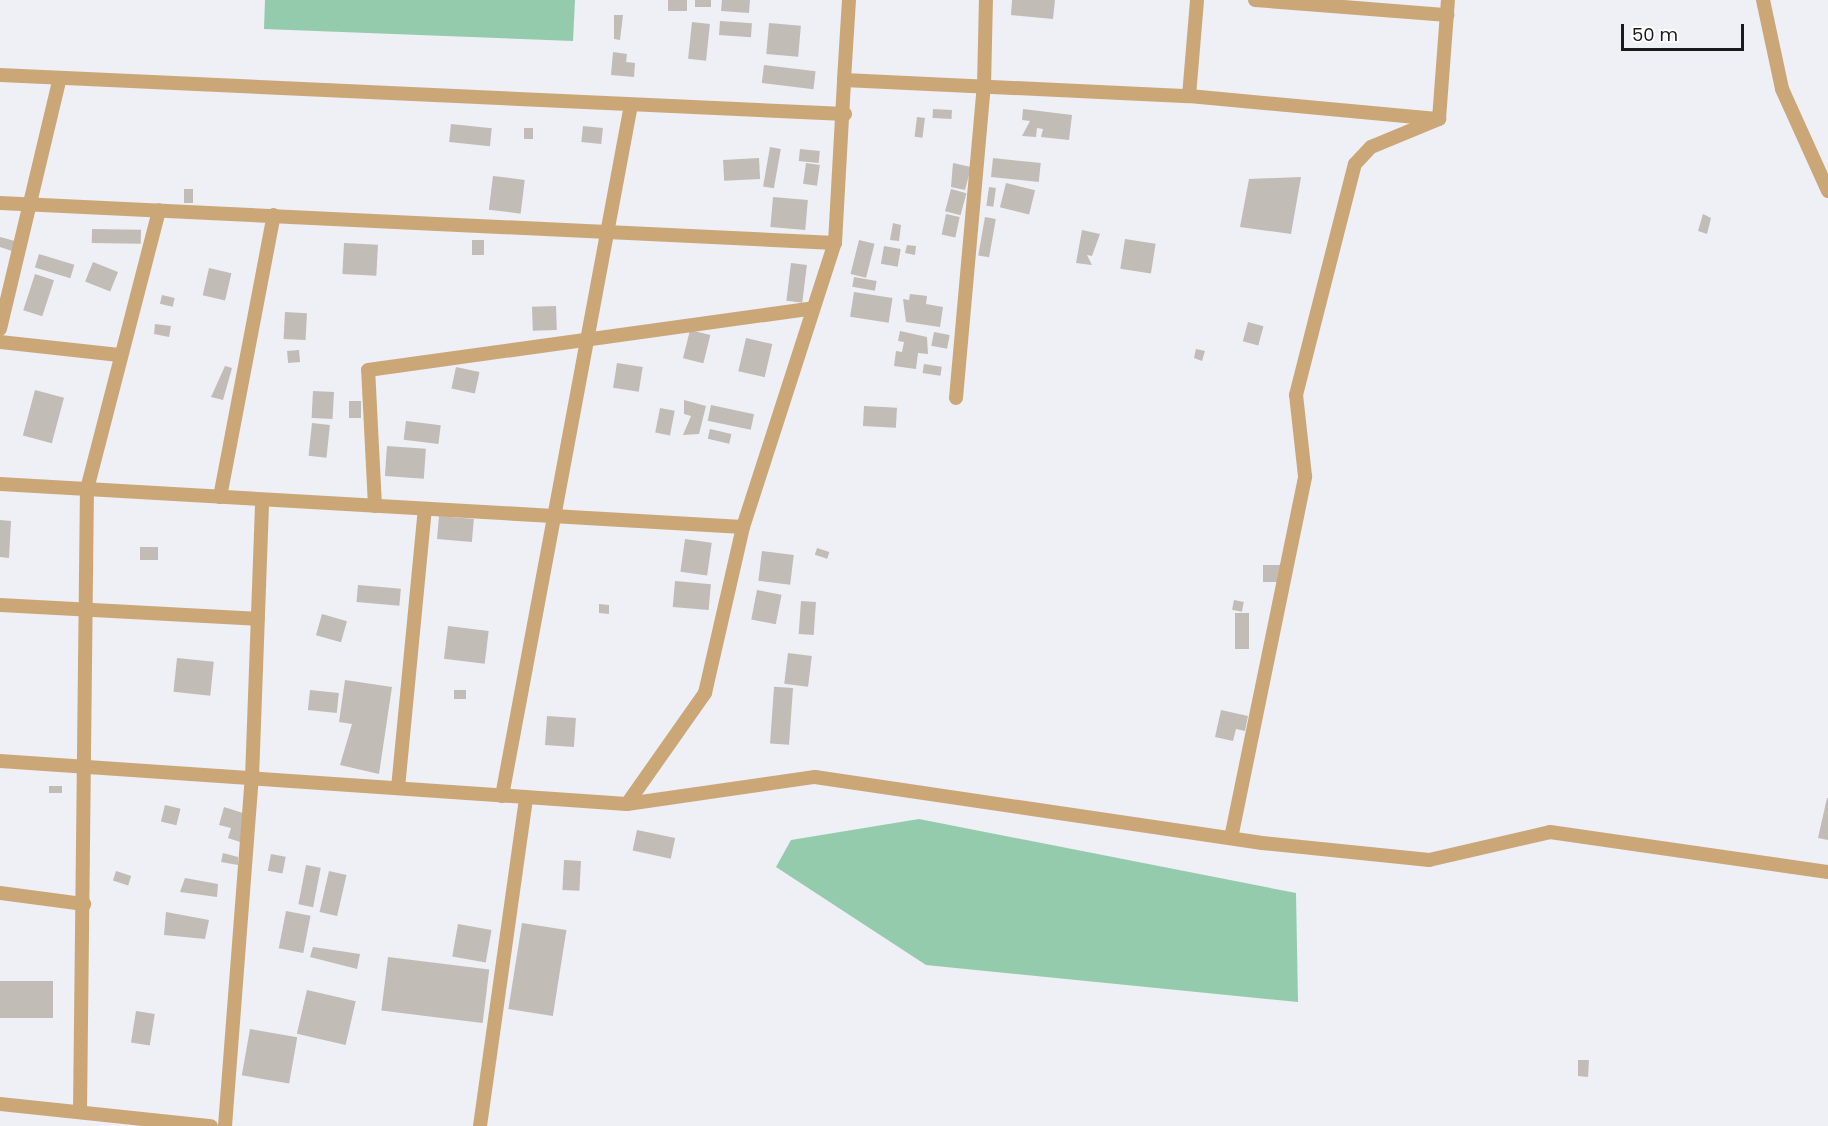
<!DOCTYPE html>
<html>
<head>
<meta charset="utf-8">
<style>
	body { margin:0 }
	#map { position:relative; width:1828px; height:1126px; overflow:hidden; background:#efeff6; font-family:Poppins,sans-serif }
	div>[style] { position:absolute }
	.green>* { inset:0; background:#95cbad }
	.building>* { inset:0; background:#c2bcb7; transform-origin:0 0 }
	.minor>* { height:14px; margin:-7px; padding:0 7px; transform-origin:7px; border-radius:7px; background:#cba778 }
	span { translate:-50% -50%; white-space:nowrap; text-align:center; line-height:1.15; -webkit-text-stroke:6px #fff; paint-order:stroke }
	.scale { position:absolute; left:1621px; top:24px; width:123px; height:27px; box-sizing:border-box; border:3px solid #1a191c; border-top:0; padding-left:8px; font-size:18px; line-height:21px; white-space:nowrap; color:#1a191c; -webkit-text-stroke:4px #fff; paint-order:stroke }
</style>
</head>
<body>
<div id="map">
	<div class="green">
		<div style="clip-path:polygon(265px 0,575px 0,573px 41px,264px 29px)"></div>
		<div style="clip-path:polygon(919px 819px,1296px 893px,1298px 1002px,926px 965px,776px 867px,791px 840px)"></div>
	</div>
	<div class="building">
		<div style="left:668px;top:0;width:19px;height:11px"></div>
		<div style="left:695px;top:0;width:16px;height:7px"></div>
		<div style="clip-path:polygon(722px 0,750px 0,749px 13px,721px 11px)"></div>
		<div style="clip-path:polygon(1012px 0,1055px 0,1053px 19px,1011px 15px)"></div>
		<div style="clip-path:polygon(614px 15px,623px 15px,620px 40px,614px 39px)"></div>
		<div style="left:720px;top:21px;width:32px;height:14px;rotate:4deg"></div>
		<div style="left:692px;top:22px;width:18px;height:37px;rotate:6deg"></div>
		<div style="left:769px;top:23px;width:32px;height:31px;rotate:5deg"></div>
		<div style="clip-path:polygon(613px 52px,627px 54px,626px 62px,635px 63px,634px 77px,611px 75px)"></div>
		<div style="left:764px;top:65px;width:52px;height:18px;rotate:7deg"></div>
		<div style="left:933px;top:109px;width:19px;height:9px;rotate:3deg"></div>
		<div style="clip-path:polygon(1023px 109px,1072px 115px,1069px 140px,1041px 137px,1043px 129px,1037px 128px,1036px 137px,1022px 136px,1030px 121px,1022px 120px)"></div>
		<div style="left:917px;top:117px;width:8px;height:20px;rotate:7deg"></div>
		<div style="left:451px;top:124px;width:41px;height:18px;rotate:6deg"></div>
		<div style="left:583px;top:126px;width:20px;height:16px;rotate:6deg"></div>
		<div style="left:524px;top:128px;width:9px;height:11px"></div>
		<div style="left:770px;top:147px;width:11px;height:40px;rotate:10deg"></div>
		<div style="left:800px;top:149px;width:20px;height:12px;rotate:6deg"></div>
		<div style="left:759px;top:158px;width:21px;height:36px;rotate:87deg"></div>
		<div style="left:993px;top:158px;width:48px;height:19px;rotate:6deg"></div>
		<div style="left:806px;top:163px;width:14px;height:21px;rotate:8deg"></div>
		<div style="clip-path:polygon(953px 163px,971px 167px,965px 190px,951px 187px)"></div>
		<div style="left:493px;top:176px;width:32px;height:34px;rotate:7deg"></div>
		<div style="clip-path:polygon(1301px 177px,1291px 234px,1240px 227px,1249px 179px)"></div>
		<div style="left:1006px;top:183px;width:30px;height:25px;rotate:14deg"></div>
		<div style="left:989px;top:187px;width:7px;height:19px;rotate:8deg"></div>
		<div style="left:184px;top:189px;width:9px;height:14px"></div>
		<div style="left:951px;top:189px;width:16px;height:23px;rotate:15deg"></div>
		<div style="left:773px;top:197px;width:35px;height:30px;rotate:5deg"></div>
		<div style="left:946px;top:214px;width:14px;height:21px;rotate:12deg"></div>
		<div style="clip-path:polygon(1703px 214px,1711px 218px,1707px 234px,1698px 231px)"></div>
		<div style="left:985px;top:217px;width:11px;height:39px;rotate:10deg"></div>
		<div style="clip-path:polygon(893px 223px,901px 225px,899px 241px,890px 240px)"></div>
		<div style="left:92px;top:229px;width:49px;height:14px;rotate:1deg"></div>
		<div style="clip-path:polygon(1082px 230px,1100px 234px,1092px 256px,1087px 255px,1092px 265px,1076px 263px)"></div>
		<div style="clip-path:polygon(0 237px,15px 241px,12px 251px,0 247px)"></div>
		<div style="left:1125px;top:239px;width:31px;height:30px;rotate:9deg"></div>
		<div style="left:472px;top:240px;width:12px;height:15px"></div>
		<div style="left:859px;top:240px;width:16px;height:35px;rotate:14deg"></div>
		<div style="left:344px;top:243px;width:34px;height:31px;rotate:3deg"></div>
		<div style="clip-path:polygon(907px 245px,916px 246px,915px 255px,905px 253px)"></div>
		<div style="left:884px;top:246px;width:17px;height:18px;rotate:10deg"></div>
		<div style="left:39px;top:254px;width:37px;height:14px;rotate:17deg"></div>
		<div style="left:93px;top:262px;width:27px;height:21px;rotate:22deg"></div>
		<div style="left:791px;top:263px;width:16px;height:38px;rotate:7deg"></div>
		<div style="left:209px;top:268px;width:23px;height:28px;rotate:13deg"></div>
		<div style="left:35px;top:274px;width:20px;height:38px;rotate:18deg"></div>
		<div style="left:854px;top:277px;width:23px;height:10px;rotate:10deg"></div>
		<div style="left:854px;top:292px;width:39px;height:25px;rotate:9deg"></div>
		<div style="clip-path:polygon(910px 294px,927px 296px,926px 304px,943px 307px,940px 327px,906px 322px,903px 299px,909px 300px)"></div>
		<div style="left:162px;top:295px;width:13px;height:9px;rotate:13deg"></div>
		<div style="left:556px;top:306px;width:24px;height:24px;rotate:88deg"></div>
		<div style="left:285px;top:312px;width:22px;height:27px;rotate:3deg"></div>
		<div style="left:1248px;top:322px;width:16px;height:20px;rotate:15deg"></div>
		<div style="clip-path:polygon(155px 324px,171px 326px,169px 337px,154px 334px)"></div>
		<div style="left:690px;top:330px;width:21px;height:29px;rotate:14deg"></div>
		<div style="clip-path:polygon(900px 331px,927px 337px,928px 354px,918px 353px,916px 369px,894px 366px,896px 351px,902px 352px,904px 342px,898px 341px)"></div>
		<div style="left:934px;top:332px;width:16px;height:14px;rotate:11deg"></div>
		<div style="left:746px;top:338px;width:27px;height:34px;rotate:13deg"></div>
		<div style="clip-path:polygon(1196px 349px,1205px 351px,1202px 361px,1194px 358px)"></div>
		<div style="left:299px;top:350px;width:12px;height:12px;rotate:85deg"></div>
		<div style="left:617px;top:363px;width:26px;height:25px;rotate:9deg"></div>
		<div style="left:924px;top:364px;width:18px;height:9px;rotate:9deg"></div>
		<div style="clip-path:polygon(225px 366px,232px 368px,223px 400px,211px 397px)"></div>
		<div style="left:456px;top:367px;width:24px;height:22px;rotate:12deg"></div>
		<div style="left:35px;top:390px;width:30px;height:47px;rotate:15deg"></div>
		<div style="left:313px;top:391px;width:21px;height:27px;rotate:3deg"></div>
		<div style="clip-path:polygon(684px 400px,706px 406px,699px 434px,683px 435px,691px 416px,684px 414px)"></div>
		<div style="left:361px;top:401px;width:17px;height:12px;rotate:90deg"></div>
		<div style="left:711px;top:405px;width:44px;height:16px;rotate:12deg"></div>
		<div style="left:864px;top:406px;width:33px;height:20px;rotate:3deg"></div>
		<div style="left:660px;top:408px;width:15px;height:25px;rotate:11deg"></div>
		<div style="left:406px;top:421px;width:35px;height:19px;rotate:7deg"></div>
		<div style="left:312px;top:423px;width:18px;height:33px;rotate:6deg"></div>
		<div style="left:710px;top:429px;width:22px;height:10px;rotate:13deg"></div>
		<div style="left:387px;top:446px;width:39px;height:30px;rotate:4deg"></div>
		<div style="left:439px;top:516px;width:35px;height:23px;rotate:5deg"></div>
		<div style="clip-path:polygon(0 520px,11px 521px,9px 558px,0 557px)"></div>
		<div style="left:685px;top:539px;width:27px;height:33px;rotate:8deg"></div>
		<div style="left:140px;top:547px;width:18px;height:13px"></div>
		<div style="left:817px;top:548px;width:13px;height:7px;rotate:18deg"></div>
		<div style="left:762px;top:551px;width:32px;height:30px;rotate:7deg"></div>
		<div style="left:1263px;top:565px;width:18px;height:17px"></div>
		<div style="left:675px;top:581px;width:36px;height:26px;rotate:5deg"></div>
		<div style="left:358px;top:585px;width:43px;height:17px;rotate:5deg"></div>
		<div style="left:757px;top:590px;width:25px;height:30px;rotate:11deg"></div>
		<div style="left:1234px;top:600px;width:10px;height:10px;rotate:11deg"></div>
		<div style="left:801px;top:601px;width:15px;height:33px;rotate:4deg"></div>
		<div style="clip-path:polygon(599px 604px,609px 605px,609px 614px,599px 613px)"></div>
		<div style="left:1235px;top:613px;width:14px;height:36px"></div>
		<div style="left:322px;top:614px;width:26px;height:22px;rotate:16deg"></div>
		<div style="left:448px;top:626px;width:41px;height:33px;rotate:7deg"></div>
		<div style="left:788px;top:653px;width:24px;height:31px;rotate:7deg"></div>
		<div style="left:177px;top:658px;width:37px;height:34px;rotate:6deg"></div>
		<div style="clip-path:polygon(345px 680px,392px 687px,379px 774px,340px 765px,352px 724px,339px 722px)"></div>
		<div style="left:793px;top:688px;width:57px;height:19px;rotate:94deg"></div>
		<div style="left:310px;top:690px;width:29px;height:20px;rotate:6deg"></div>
		<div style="left:454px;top:690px;width:12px;height:9px"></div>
		<div style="clip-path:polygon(1221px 710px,1248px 716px,1245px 731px,1236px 729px,1233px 741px,1215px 737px)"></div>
		<div style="left:547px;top:716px;width:29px;height:29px;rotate:4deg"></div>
		<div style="left:49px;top:786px;width:13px;height:7px"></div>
		<div style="clip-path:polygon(1827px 798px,1828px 798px,1828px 840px,1818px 838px)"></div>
		<div style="left:165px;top:805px;width:16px;height:17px;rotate:14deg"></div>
		<div style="clip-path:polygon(224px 807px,249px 815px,240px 842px,228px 838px,231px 828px,219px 825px)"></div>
		<div style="left:637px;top:830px;width:39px;height:21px;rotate:12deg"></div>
		<div style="clip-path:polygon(223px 853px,238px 857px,238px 865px,221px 862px)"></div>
		<div style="left:271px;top:854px;width:15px;height:17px;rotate:11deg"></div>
		<div style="left:564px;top:860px;width:17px;height:30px;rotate:3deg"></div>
		<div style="left:306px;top:865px;width:15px;height:40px;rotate:11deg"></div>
		<div style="left:116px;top:871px;width:16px;height:10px;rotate:18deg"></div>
		<div style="left:329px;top:871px;width:18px;height:42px;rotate:13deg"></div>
		<div style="clip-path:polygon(185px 878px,218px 884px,217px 897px,180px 892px)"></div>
		<div style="left:286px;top:911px;width:25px;height:38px;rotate:11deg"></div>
		<div style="clip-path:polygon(166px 912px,209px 920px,205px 939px,164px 935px)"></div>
		<div style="left:522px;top:923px;width:45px;height:87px;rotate:9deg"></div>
		<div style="left:458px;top:924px;width:34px;height:33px;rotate:10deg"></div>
		<div style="clip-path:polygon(313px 947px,360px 954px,357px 969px,310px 957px)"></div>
		<div style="left:388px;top:957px;width:102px;height:54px;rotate:7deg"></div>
		<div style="left:0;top:981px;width:53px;height:37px"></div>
		<div style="left:307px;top:990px;width:50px;height:45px;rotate:13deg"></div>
		<div style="left:136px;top:1011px;width:19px;height:32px;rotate:9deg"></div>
		<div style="left:250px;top:1029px;width:48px;height:47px;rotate:10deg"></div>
		<div style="clip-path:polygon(1578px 1060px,1589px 1060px,1588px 1077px,1578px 1076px)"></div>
	</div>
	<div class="minor">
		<div style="left:849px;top:0;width:80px;rotate:93.6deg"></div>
		<div style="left:844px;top:80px;width:345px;rotate:2.7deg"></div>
		<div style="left:1189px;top:96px;width:249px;rotate:5.3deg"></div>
		<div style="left:1255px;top:0;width:193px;rotate:4.5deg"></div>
		<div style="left:1763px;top:0;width:91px;rotate:77.9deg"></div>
		<div style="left:1782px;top:89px;width:112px;rotate:65.7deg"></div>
		<div style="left:0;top:75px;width:846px;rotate:2.64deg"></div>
		<div style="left:1189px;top:96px;width:96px;rotate:-85.2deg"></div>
		<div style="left:0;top:203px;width:836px;rotate:2.74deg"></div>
		<div style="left:0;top:329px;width:258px;rotate:-76.6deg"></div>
		<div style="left:0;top:342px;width:120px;rotate:6.2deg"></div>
		<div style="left:956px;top:398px;width:313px;rotate:-84.9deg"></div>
		<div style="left:984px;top:86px;width:86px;rotate:-88.7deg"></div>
		<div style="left:0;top:484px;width:744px;rotate:3.31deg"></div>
		<div style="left:220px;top:497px;width:287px;rotate:-79.2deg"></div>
		<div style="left:375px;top:506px;width:136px;rotate:-92.9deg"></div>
		<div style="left:368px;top:370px;width:446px;rotate:-7.9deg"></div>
		<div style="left:0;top:605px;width:258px;rotate:3.1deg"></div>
		<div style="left:0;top:761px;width:628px;rotate:3.92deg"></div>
		<div style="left:627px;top:804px;width:190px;rotate:-8.2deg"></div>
		<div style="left:815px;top:777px;width:452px;rotate:8.4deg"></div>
		<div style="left:1262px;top:843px;width:168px;rotate:5.8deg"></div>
		<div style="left:1429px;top:860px;width:124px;rotate:-13deg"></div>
		<div style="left:1550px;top:832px;width:281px;rotate:8.2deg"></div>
		<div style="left:398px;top:788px;width:280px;rotate:-84.5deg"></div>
		<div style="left:502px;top:796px;width:703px;rotate:-79.43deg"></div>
		<div style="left:627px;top:804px;width:136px;rotate:-54.9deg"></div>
		<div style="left:705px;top:693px;width:170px;rotate:-77.1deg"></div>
		<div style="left:743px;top:527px;width:299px;rotate:-72.1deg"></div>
		<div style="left:835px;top:243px;width:163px;rotate:-86.8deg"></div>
		<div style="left:1231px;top:838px;width:369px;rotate:-78.4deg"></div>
		<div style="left:1305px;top:476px;width:81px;rotate:-96.3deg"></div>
		<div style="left:1296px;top:395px;width:238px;rotate:-75.7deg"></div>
		<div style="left:1355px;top:164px;width:23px;rotate:-47deg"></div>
		<div style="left:1371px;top:147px;width:74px;rotate:-22.4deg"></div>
		<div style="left:1439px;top:119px;width:119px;rotate:-85.7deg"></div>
		<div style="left:0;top:893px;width:85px;rotate:7.5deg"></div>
		<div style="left:0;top:1104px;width:212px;rotate:6deg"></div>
		<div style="left:80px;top:1112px;width:623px;rotate:-89.36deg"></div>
		<div style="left:87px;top:489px;width:288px;rotate:-75.5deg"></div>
		<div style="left:225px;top:1126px;width:349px;rotate:-85.6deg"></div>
		<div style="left:252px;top:778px;width:278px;rotate:-87.9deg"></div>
		<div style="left:480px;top:1126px;width:332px;rotate:-82deg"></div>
	</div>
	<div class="scale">50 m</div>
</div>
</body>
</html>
